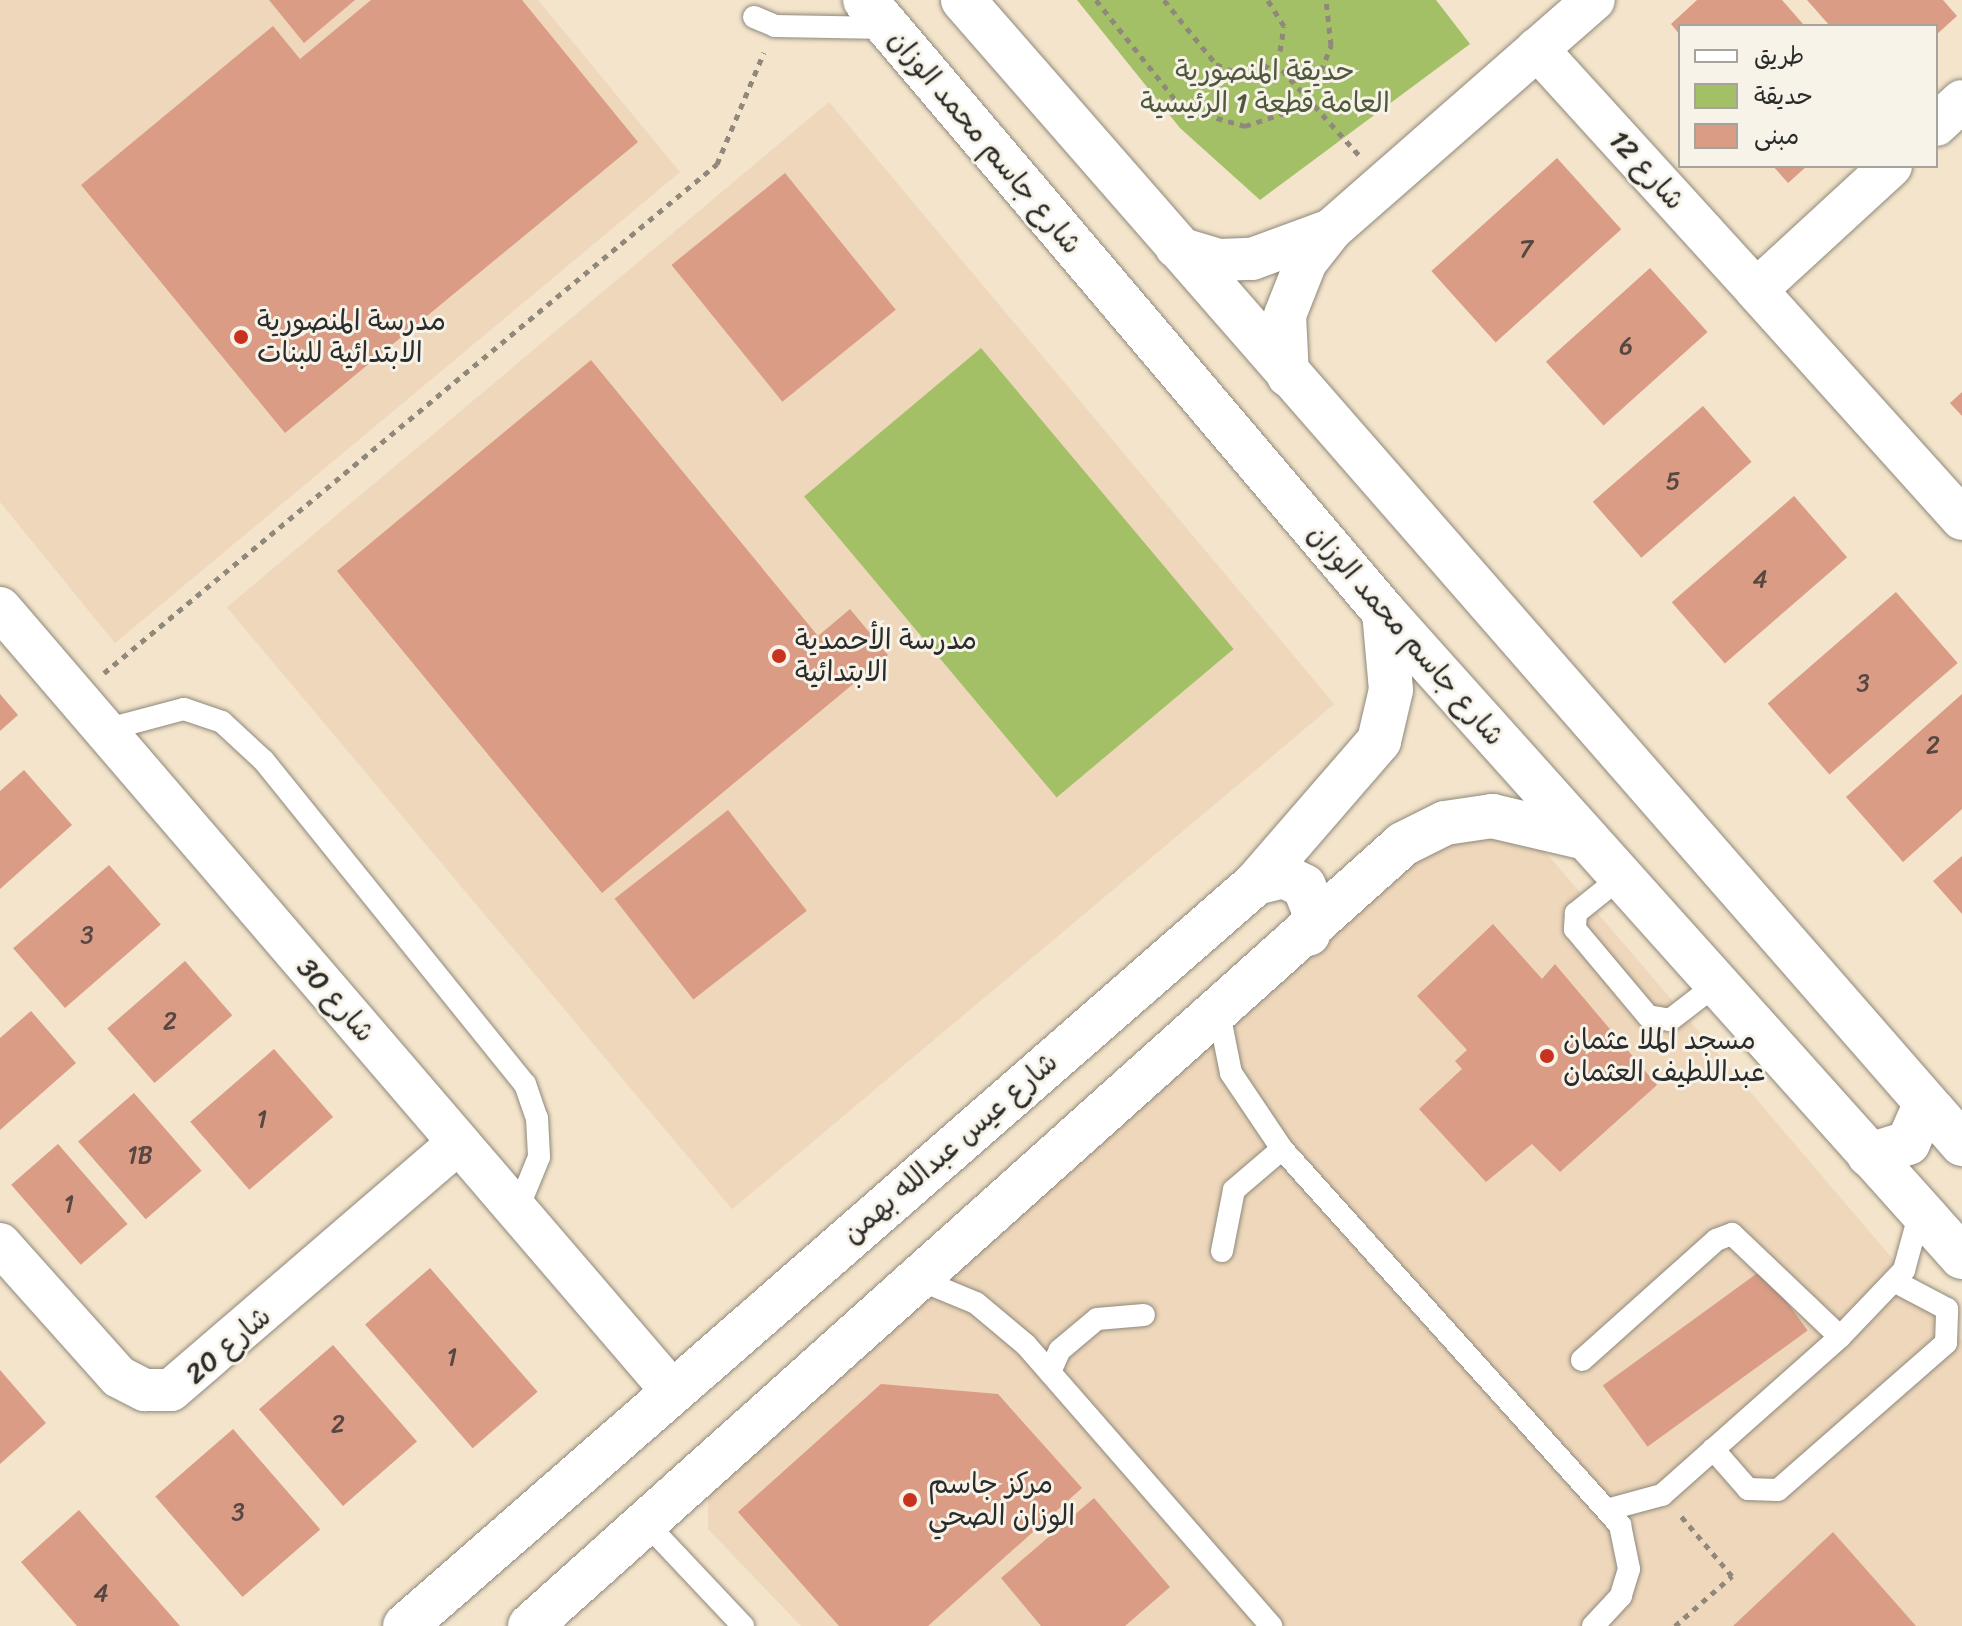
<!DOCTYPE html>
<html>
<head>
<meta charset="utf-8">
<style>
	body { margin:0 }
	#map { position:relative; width:1962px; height:1626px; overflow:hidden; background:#f3e4cb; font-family:Sriracha,"Playpen Sans Arabic",sans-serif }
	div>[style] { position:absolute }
	.built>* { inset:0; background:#eed7bb; transform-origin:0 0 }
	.green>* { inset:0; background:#a3c067; transform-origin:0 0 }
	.building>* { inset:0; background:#da9c85; transform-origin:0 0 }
	.path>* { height:5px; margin-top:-2.5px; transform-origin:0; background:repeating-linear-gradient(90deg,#8f887b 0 6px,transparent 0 12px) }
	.roads { filter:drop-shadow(0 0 2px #8f887b) drop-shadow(0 0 2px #8f887b) }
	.lane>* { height:22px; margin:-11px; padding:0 11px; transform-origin:11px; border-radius:11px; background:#fff }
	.street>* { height:42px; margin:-21px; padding:0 21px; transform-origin:21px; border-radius:21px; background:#fff }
	.secondary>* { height:44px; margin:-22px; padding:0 22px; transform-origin:22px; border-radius:22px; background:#fff }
	.dots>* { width:22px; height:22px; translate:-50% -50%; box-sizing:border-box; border:4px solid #f7f3e8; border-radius:50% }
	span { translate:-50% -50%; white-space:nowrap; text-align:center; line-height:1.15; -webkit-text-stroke:6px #f7f3e8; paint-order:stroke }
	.number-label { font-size:24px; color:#574742 }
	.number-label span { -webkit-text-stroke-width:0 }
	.park-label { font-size:28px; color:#4f583d }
	.street-label { font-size:28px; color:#2b2b2b }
	.poi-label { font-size:28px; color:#2b2b2b }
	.left { translate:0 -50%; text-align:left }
	.legend { position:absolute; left:1678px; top:24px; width:260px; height:144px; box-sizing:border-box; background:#f7f3e8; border:2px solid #a5a39c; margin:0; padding:10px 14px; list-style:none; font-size:24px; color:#2b2b2b }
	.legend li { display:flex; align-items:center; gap:16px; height:40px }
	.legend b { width:40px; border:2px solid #a5a39c }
</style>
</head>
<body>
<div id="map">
	<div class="built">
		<div style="clip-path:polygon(0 0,538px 0,680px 172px,115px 643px,0 502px)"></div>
		<div style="left:829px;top:102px;width:786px;height:786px;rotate:50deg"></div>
		<div style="clip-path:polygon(1525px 828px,1962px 1340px,1962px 1626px,801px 1626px,708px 1529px,708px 1493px,1419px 859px,1453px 833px)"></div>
	</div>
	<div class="green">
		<div style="clip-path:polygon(1077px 0,1436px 0,1470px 44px,1260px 200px,1180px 128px)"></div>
		<div style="left:981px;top:348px;width:393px;height:231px;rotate:50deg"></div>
	</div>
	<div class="building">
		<div style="clip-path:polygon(269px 0,355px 0,304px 43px)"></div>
		<div style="clip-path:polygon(371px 0,522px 0,638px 142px,285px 433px,81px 185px,273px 26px,300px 59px)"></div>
		<div style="clip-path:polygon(1697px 0,1782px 0,1803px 24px,1680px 26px,1680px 35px,1671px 24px)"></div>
		<div style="clip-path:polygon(1807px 0,1943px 0,1957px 16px,1936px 35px,1936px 26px,1830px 26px)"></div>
		<div style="left:1557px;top:158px;width:96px;height:169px;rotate:48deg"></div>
		<div style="clip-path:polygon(1773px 166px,1807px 166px,1788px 183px)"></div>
		<div style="left:785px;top:173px;width:176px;height:146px;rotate:51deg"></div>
		<div style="left:1650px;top:268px;width:86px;height:140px;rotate:48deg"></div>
		<div style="clip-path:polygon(591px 360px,818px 636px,850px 609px,888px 655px,602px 893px,337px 571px)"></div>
		<div style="clip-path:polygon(1962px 392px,1962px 416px,1950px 403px)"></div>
		<div style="left:1703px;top:406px;width:74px;height:146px;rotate:49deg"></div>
		<div style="left:1794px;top:496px;width:81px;height:162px;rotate:49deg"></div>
		<div style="left:1896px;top:592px;width:94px;height:170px;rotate:49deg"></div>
		<div style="clip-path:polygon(0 694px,18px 715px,0 731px)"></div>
		<div style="clip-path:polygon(1962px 694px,1962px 809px,1903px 862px,1846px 797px)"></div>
		<div style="clip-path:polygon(24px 770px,72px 825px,0 889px,0 791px)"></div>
		<div style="left:728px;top:810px;width:128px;height:144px;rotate:52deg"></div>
		<div style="clip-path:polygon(1962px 856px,1962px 914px,1933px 881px)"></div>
		<div style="left:109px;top:865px;width:79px;height:127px;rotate:49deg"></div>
		<div style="clip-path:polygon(1493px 924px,1542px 979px,1555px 964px,1657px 1085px,1560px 1172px,1532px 1144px,1486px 1182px,1419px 1109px,1462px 1069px,1455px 1061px,1467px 1050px,1417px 996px)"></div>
		<div style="left:185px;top:961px;width:72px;height:103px;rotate:49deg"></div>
		<div style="clip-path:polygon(31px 1011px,76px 1063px,0 1130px,0 1038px)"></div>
		<div style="left:274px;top:1049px;width:90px;height:111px;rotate:49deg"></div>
		<div style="left:134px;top:1093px;width:103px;height:74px;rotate:49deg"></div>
		<div style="left:58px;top:1144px;width:106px;height:62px;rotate:49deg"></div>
		<div style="left:430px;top:1268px;width:164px;height:86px;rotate:49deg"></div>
		<div style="left:1763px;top:1269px;width:76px;height:198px;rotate:54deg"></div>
		<div style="left:333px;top:1345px;width:128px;height:98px;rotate:49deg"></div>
		<div style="clip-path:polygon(0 1370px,46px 1423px,0 1464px)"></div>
		<div style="clip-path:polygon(881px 1384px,998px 1394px,1082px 1488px,928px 1626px,839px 1626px,738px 1512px)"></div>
		<div style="left:233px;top:1429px;width:133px;height:103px;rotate:49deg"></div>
		<div style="clip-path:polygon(1094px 1498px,1170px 1587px,1125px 1626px,1041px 1626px,1001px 1578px)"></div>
		<div style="clip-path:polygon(79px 1510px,180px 1626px,77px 1626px,21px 1562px)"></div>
		<div style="clip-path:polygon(1833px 1532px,1916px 1626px,1733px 1626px)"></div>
	</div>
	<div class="path">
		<div style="left:1096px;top:0;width:138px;rotate:51.5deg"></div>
		<div style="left:1182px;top:108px;width:66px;rotate:15.9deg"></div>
		<div style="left:1245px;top:126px;width:44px;rotate:-18.4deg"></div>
		<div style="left:1287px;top:112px;width:42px;rotate:-45deg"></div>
		<div style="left:1317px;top:82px;width:40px;rotate:-69deg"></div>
		<div style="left:1331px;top:45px;width:45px;rotate:-96.3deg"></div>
		<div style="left:1164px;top:0;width:82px;rotate:50.9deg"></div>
		<div style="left:1216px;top:64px;width:25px;rotate:23deg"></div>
		<div style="left:1239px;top:74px;width:25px;rotate:-11deg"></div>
		<div style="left:1264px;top:69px;width:24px;rotate:-48deg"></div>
		<div style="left:1280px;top:51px;width:25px;rotate:-81deg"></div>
		<div style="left:1284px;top:26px;width:31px;rotate:-122deg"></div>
		<div style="left:1274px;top:61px;width:127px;rotate:47.9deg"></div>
		<div style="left:104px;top:673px;width:797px;rotate:-39.7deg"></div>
		<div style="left:717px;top:164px;width:121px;rotate:-67.2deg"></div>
		<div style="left:1675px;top:1626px;width:76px;rotate:-41.3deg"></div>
		<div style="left:1732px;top:1576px;width:79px;rotate:-130.4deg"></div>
	</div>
	<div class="roads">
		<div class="lane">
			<div style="left:754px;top:17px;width:23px;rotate:23deg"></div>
			<div style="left:775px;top:26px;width:112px;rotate:1deg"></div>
			<div style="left:105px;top:730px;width:82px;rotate:-14.9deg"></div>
			<div style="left:184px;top:709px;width:40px;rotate:18.9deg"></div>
			<div style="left:222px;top:722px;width:57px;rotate:42.9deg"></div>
			<div style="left:264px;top:761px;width:415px;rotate:51.1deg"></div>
			<div style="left:525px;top:1084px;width:36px;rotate:71deg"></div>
			<div style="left:537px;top:1118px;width:39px;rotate:87deg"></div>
			<div style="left:539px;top:1157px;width:58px;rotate:112.2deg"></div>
			<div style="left:1621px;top:877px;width:58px;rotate:141.3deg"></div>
			<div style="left:1576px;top:913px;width:16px;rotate:94deg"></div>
			<div style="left:1575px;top:929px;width:114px;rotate:50deg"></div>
			<div style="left:1648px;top:1016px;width:22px;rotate:10deg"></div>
			<div style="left:1670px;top:1020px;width:59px;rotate:-37.5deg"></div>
			<div style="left:1219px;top:1013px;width:61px;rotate:78.7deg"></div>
			<div style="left:1231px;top:1073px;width:92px;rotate:56.1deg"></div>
			<div style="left:1282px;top:1149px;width:506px;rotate:48.05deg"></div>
			<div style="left:1620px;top:1525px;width:45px;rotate:78.4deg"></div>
			<div style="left:1629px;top:1569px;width:28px;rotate:107deg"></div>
			<div style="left:1621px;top:1596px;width:41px;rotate:133deg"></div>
			<div style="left:1222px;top:1251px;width:62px;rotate:-78.9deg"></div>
			<div style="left:1234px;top:1190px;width:63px;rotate:-40.5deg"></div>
			<div style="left:918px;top:1279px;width:63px;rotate:22.5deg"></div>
			<div style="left:976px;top:1303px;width:65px;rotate:40deg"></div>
			<div style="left:1026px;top:1345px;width:373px;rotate:48.9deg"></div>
			<div style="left:1582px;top:1360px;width:180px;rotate:-41.8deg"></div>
			<div style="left:1716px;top:1240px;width:17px;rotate:-21deg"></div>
			<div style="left:1732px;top:1234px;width:149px;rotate:43.6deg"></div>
			<div style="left:1050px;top:1372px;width:24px;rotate:-66deg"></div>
			<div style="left:1060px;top:1350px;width:48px;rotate:-40deg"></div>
			<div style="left:1097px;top:1319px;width:47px;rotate:-4.9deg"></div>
			<div style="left:1713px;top:1449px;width:53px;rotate:48.8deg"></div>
			<div style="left:1748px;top:1489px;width:30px;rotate:2deg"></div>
			<div style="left:1778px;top:1490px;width:223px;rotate:-41.2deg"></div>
			<div style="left:1946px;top:1343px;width:34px;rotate:-88deg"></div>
			<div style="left:1947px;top:1309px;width:60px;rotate:-152.2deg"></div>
			<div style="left:1610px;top:1509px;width:54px;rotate:-15.1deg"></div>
			<div style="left:1662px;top:1495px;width:238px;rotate:-41.6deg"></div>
			<div style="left:1840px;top:1337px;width:93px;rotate:-46.3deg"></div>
			<div style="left:1904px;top:1270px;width:60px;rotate:-74.6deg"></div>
			<div style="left:645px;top:1522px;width:143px;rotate:46.7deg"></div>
		</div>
		<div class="street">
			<div style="left:1537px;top:49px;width:326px;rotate:47.7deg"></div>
			<div style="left:1936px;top:125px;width:35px;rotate:-43deg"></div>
			<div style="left:1891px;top:166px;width:183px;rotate:137.4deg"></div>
			<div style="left:1756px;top:290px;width:308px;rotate:48deg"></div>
			<div style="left:1176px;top:247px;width:45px;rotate:16.8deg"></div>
			<div style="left:1219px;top:260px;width:33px;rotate:-2deg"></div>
			<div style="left:1252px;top:259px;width:84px;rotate:-20.2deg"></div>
			<div style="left:1288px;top:376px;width:61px;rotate:-92.8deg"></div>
			<div style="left:1285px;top:315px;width:57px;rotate:-68.4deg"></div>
			<div style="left:1306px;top:262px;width:42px;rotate:-51.8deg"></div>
			<div style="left:1332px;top:229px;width:348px;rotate:-41.2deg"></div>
			<div style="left:0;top:608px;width:1032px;rotate:49.36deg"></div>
			<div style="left:0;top:1244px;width:178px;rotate:48.2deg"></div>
			<div style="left:119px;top:1377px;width:29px;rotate:27deg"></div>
			<div style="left:145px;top:1390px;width:26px"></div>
			<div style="left:171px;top:1390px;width:379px;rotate:-40.7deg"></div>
		</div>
		<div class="secondary">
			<div style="left:865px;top:0;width:802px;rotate:49.7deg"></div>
			<div style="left:1384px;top:612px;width:866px;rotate:48.14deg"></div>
			<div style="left:963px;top:0;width:1519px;rotate:48.87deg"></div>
			<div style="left:1256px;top:883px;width:29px;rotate:-14deg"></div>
			<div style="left:1284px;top:876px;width:22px;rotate:27deg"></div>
			<div style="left:1304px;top:886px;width:29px;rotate:68deg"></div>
			<div style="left:1315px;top:913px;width:22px;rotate:108deg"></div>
			<div style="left:1869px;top:1155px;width:41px;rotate:-17.1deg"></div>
			<div style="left:1908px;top:1143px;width:42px;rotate:-65.9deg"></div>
			<div style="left:405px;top:1626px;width:1130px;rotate:-41.12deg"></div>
			<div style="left:1256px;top:883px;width:188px;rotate:-49.1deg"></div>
			<div style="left:1379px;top:741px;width:52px;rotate:-76.8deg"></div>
			<div style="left:1391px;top:690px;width:78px;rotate:-95.1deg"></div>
			<div style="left:530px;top:1626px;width:1172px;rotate:-41.85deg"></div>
			<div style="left:1403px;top:844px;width:47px;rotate:-26.6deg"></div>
			<div style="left:1445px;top:823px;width:48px;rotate:-8.5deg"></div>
			<div style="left:1492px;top:816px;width:97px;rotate:13.2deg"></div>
		</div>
	</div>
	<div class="dots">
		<div style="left:241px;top:337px;background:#c8321e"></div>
		<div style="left:779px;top:656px;background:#c8321e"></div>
		<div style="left:1547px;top:1056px;background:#c8321e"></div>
		<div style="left:910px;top:1500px;background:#c8321e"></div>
	</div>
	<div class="number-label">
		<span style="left:1526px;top:250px">7</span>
		<span style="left:1626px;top:347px">6</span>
		<span style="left:1673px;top:482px">5</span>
		<span style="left:1760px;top:580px">4</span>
		<span style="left:1863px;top:684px">3</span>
		<span style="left:1933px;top:746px">2</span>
		<span style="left:87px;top:936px">3</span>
		<span style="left:170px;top:1022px">2</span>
		<span style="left:262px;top:1120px">1</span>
		<span style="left:140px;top:1156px">1B</span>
		<span style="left:69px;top:1205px">1</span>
		<span style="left:452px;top:1358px">1</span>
		<span style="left:338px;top:1425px">2</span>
		<span style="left:238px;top:1513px">3</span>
		<span style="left:101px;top:1594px">4</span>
	</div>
	<div class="park-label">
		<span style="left:1265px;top:87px">حديقة المنصورية<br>العامة قطعة 1 الرئيسية</span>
	</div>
	<div class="street-label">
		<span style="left:985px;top:142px;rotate:50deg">شارع جاسم محمد الوزان</span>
		<span style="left:1647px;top:170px;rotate:48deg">شارع 12</span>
		<span style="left:1406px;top:635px;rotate:49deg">شارع جاسم محمد الوزان</span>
		<span style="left:336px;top:1000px;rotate:49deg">شارع 30</span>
		<span style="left:950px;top:1148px;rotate:-41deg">شارع عيس عبدالله بهمن</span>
		<span style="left:228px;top:1345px;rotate:-40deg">شارع 20</span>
	</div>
	<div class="poi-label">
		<span class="left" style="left:257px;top:337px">مدرسة المنصورية<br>الابتدائية للبنات</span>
		<span class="left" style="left:795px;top:656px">مدرسة الأحمدية<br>الابتدائية</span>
		<span class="left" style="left:1563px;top:1056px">مسجد الملا عثمان<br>عبداللطيف العثمان</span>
		<span class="left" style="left:928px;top:1500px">مركز جاسم<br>الوزان الصحي</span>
	</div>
	<ul class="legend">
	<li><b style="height:10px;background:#fff"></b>طريق</li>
	<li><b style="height:22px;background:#a3c067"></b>حديقة</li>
	<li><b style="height:22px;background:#da9c85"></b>مبنى</li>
	</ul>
</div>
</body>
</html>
